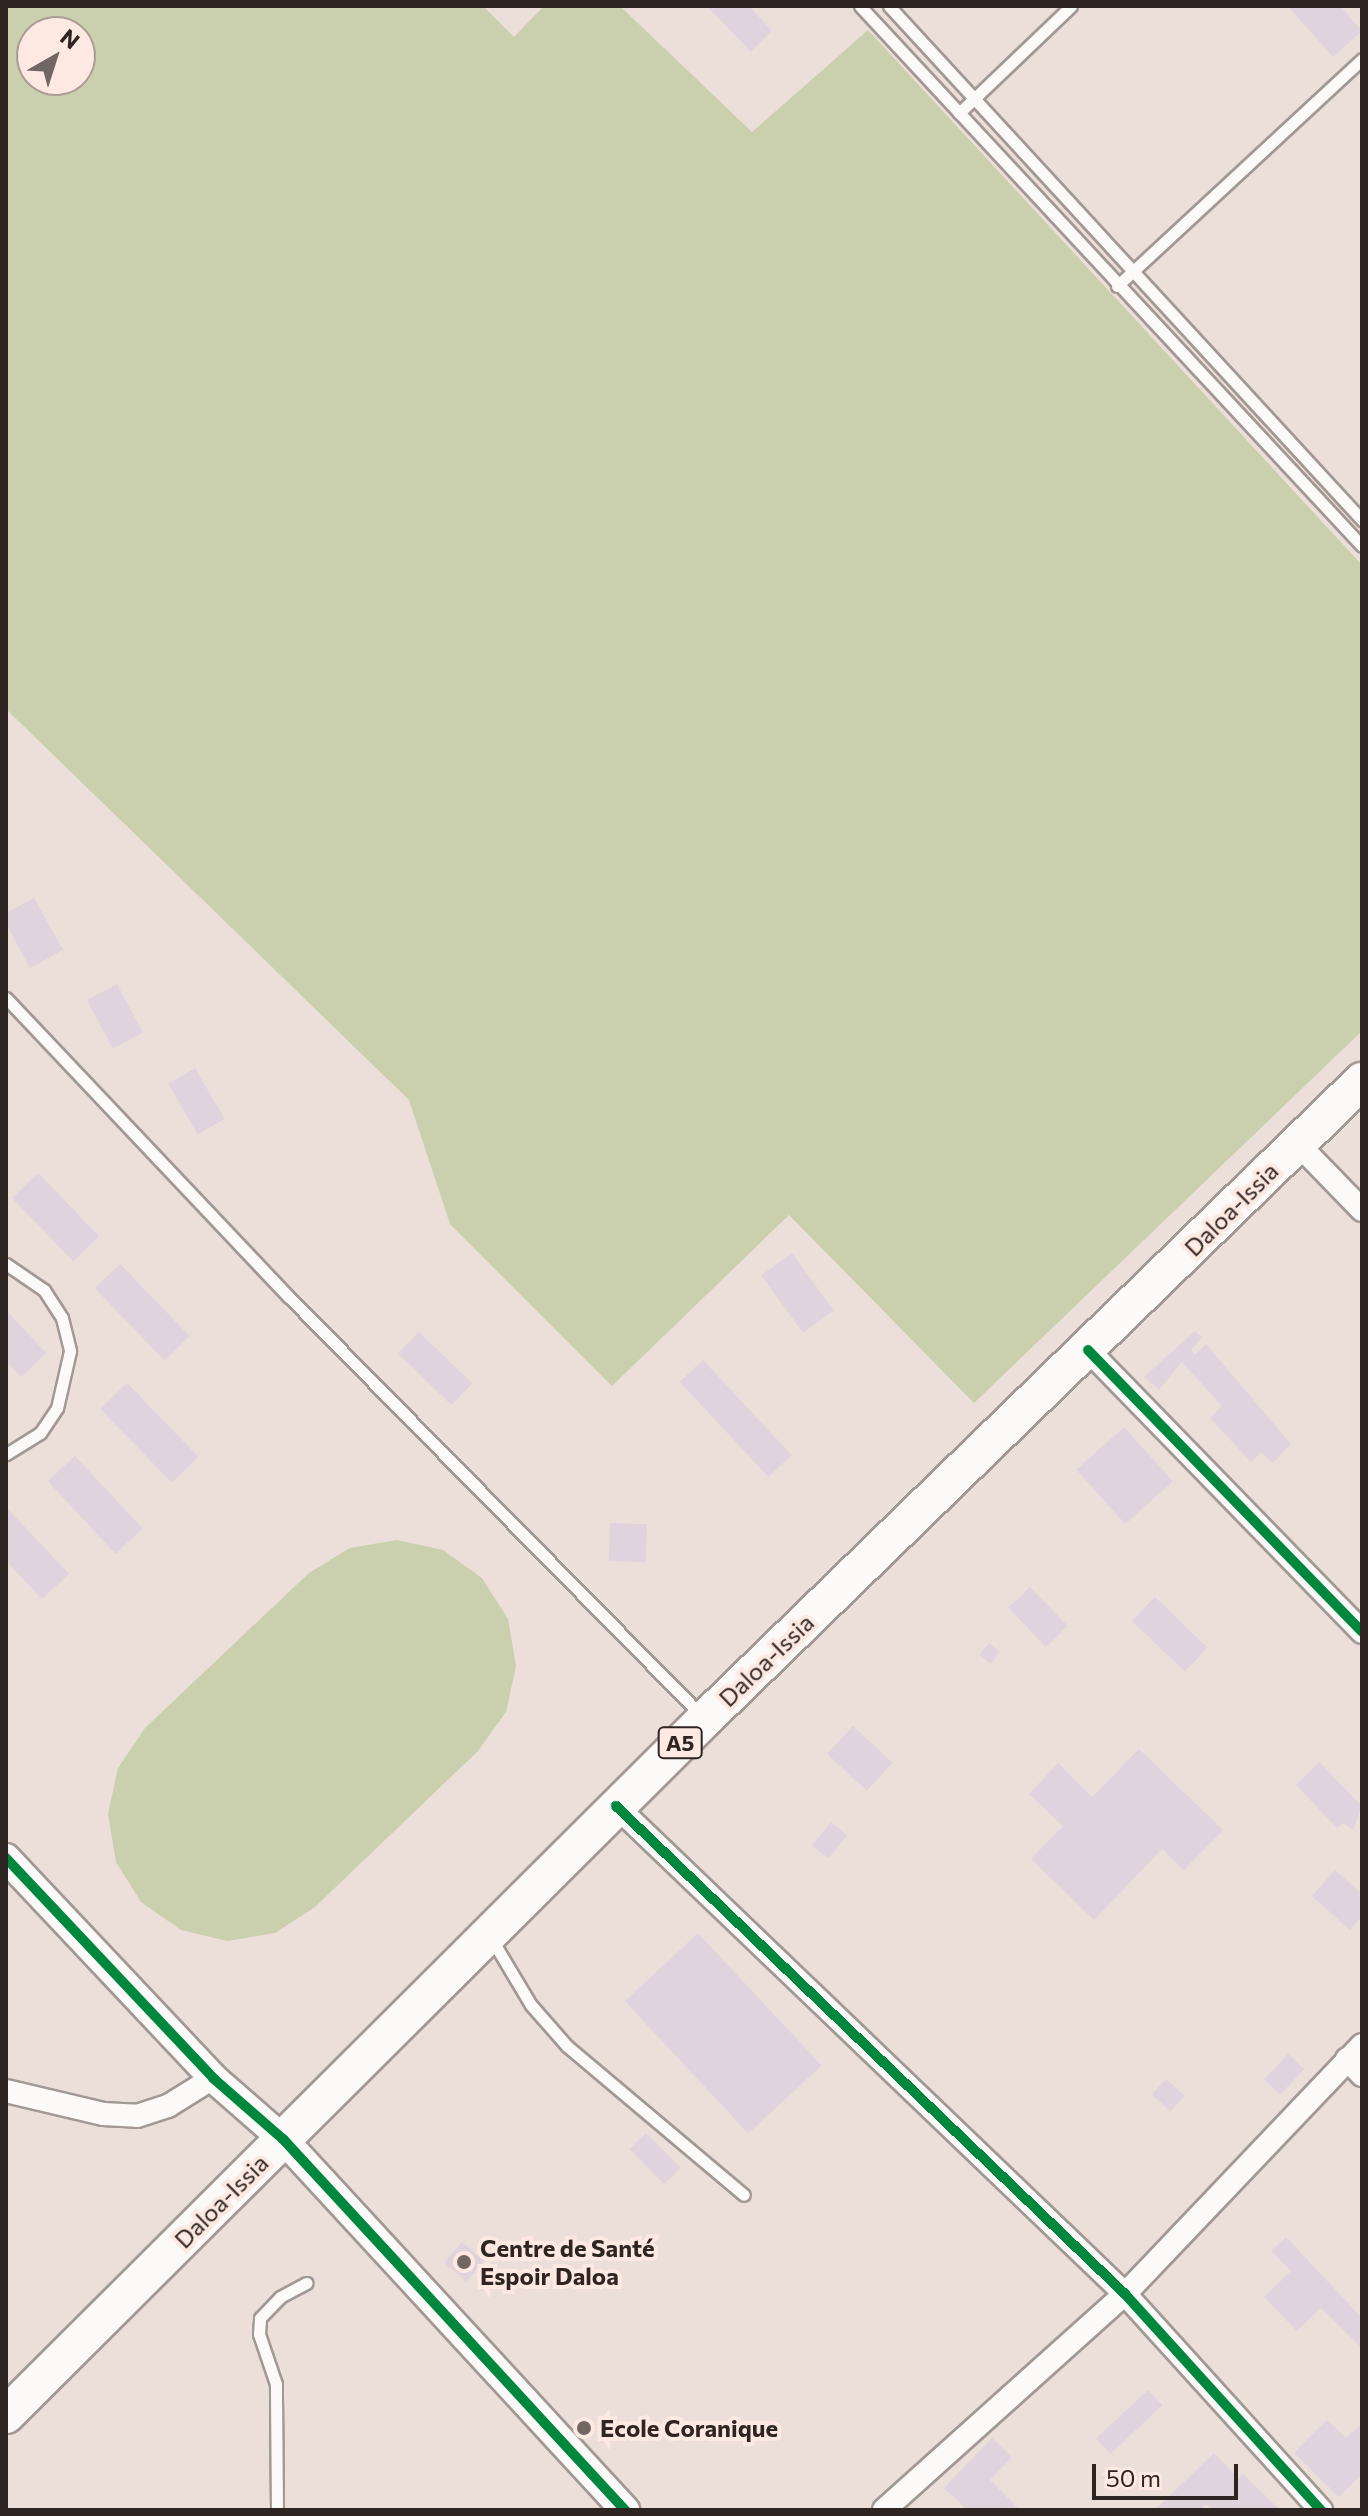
<!DOCTYPE html>
<html>
<head>
<meta charset="utf-8">
<style>
	body { margin:0 }
	#map { position:relative; width:1368px; height:2516px; overflow:hidden; background:#ecded9; font-family:Commissioner,sans-serif }
	div>[style] { position:absolute }
	[style*='--x'] { left:calc(var(--x)*1px); top:calc(var(--y)*1px); width:calc(var(--w)*1px); rotate:calc(var(--a)*1deg) }
	.green>* { inset:0; background:#cad0ad }
	.building>* { inset:0; background:#e1d3de; transform-origin:0 0 }
	.roads { filter:drop-shadow(2px 0 #a29894) drop-shadow(-2px 0 #a29894) drop-shadow(0 2px #a29894) drop-shadow(0 -2px #a29894) }
	.service>* { height:11px; margin:-5.5px; padding:0 5.5px; transform-origin:5.5px; border-radius:5.5px; background:#fcfaf9 }
	.minor>* { height:22px; margin:-11px; padding:0 11px; transform-origin:11px; border-radius:11px; background:#fcfaf9 }
	.tertiary>* { height:28px; margin:-14px; padding:0 14px; transform-origin:14px; border-radius:14px; background:#fcfaf9 }
	.primary>* { height:36px; margin:-18px; padding:0 18px; transform-origin:18px; border-radius:18px; background:#fcfaf9 }
	.cycleway>* { height:10px; margin:-5px; padding:0 5px; transform-origin:5px; border-radius:5px; background:#00873e }
	.dots>* { width:22px; height:22px; translate:-50% -50%; box-sizing:border-box; border:4px solid #fde9e1; border-radius:50% }
	span { translate:-50% -50%; white-space:nowrap; text-align:center; line-height:1.15; -webkit-text-stroke:8px #fde9e1; paint-order:stroke }
	.shield-label span { padding:2px 6px; background:#fde9e1; border:2px solid; border-radius:6px; -webkit-text-stroke-width:0 }
	.shield-label { font-size:22px; color:#2e2522; font-weight:700 }
	.street-label { font-size:24px; color:#2e2522 }
	.poi-label { font-size:24px; color:#2e2522; font-weight:700 }
	.left { translate:0 -50%; text-align:left }
	.frame { position:absolute; inset:0; border:8px solid #2e2522; pointer-events:none }
	.north { position:absolute; left:16px; top:16px; width:80px; height:80px; box-sizing:border-box; background:#fde9e1; border:2px solid #aa9b95; border-radius:50%; rotate:39deg; font-size:22px; font-weight:700; line-height:32px; text-align:center; color:#2e2522 }
	.north::after { content:''; display:block; margin:auto; width:28px; height:36px; background:#706662; clip-path:polygon(50% 0,100% 100%,50% 72%,0 100%) }
	.scale { position:absolute; left:1092px; top:2464px; width:146px; height:36px; box-sizing:border-box; border:4px solid #2e2522; border-top:0; padding-left:10px; font-size:24px; line-height:28px; white-space:nowrap; color:#2e2522; -webkit-text-stroke:6px #fde9e1; paint-order:stroke }
</style>
</head>
<body>
<div id="map">
	<div class="green">
		<i style="clip-path:polygon(evenodd,6px 6px,483px 6px,514px 37px,544px 6px,620px 6px,752px 132px,868px 30px,1362px 565px,1362px 1031px,974px 1403px,789px 1215px,612px 1386px,450px 1224px,409px 1100px,6px 709px,6px 6px,32px 32px,80px 32px,80px 80px,32px 80px,32px 32px)"></i>
		<i style="clip-path:polygon(397px 1540px,443px 1550px,482px 1578px,508px 1619px,516px 1666px,506px 1712px,478px 1751px,315px 1907px,275px 1933px,227px 1941px,181px 1930px,141px 1902px,116px 1862px,108px 1814px,118px 1768px,145px 1728px,309px 1573px,350px 1548px)"></i>
	</div>
	<div class="building">
		<i style="clip-path:polygon(707px 6px,749px 6px,772px 31px,751px 52px)"></i>
		<i style="clip-path:polygon(1288px 6px,1340px 6px,1362px 31px,1333px 57px)"></i>
		<i style="clip-path:polygon(34px 898px,63px 950px,30px 968px,6px 924px,6px 913px)"></i>
		<i style="left:117px;top:984px;width:55px;height:34px;rotate:62deg"></i>
		<i style="left:195px;top:1068px;width:59px;height:31px;rotate:60deg"></i>
		<i style="left:38px;top:1173px;width:88px;height:36px;rotate:46deg"></i>
		<i style="left:792px;top:1253px;width:71px;height:38px;rotate:54deg"></i>
		<i style="left:120px;top:1264px;width:100px;height:35px;rotate:46deg"></i>
		<i style="clip-path:polygon(6px 1310px,46px 1353px,21px 1377px,6px 1361px)"></i>
		<i style="clip-path:polygon(1195px 1331px,1202px 1337px,1191px 1350px,1195px 1354px,1206px 1344px,1291px 1444px,1273px 1463px,1261px 1452px,1251px 1462px,1210px 1418px,1222px 1406px,1182px 1362px,1159px 1390px,1144px 1377px)"></i>
		<i style="left:419px;top:1332px;width:74px;height:30px;rotate:44deg"></i>
		<i style="left:703px;top:1360px;width:130px;height:32px;rotate:47deg"></i>
		<i style="left:127px;top:1383px;width:103px;height:37px;rotate:46deg"></i>
		<i style="left:1124px;top:1427px;width:73px;height:64px;rotate:48deg"></i>
		<i style="left:75px;top:1456px;width:99px;height:37px;rotate:47deg"></i>
		<i style="clip-path:polygon(6px 1507px,69px 1574px,42px 1599px,6px 1561px)"></i>
		<i style="left:610px;top:1523px;width:37px;height:38px;rotate:2deg"></i>
		<i style="left:1030px;top:1587px;width:54px;height:30px;rotate:46deg"></i>
		<i style="left:1155px;top:1597px;width:73px;height:33px;rotate:44deg"></i>
		<i style="left:989px;top:1643px;width:14px;height:15px;rotate:39deg"></i>
		<i style="left:853px;top:1726px;width:54px;height:38px;rotate:43deg"></i>
		<i style="clip-path:polygon(1139px 1749px,1223px 1830px,1184px 1870px,1162px 1849px,1094px 1920px,1031px 1859px,1063px 1826px,1029px 1794px,1058px 1763px,1092px 1797px)"></i>
		<i style="clip-path:polygon(1319px 1762px,1362px 1806px,1353px 1830px,1343px 1823px,1337px 1828px,1296px 1785px)"></i>
		<i style="left:831px;top:1822px;width:21px;height:30px;rotate:39deg"></i>
		<i style="clip-path:polygon(1335px 1870px,1362px 1894px,1362px 1916px,1350px 1930px,1312px 1896px)"></i>
		<i style="left:698px;top:1933px;width:181px;height:100px;rotate:47deg"></i>
		<i style="left:1288px;top:2054px;width:22px;height:35px;rotate:43deg"></i>
		<i style="left:1166px;top:2079px;width:25px;height:21px;rotate:42deg"></i>
		<i style="left:646px;top:2133px;width:49px;height:23px;rotate:45deg"></i>
		<i style="clip-path:polygon(1286px 2237px,1362px 2318px,1362px 2348px,1321px 2308px,1297px 2331px,1264px 2297px,1291px 2271px,1271px 2251px)"></i>
		<i style="left:462px;top:2242px;width:29px;height:27px;rotate:41deg"></i>
		<i style="left:1148px;top:2390px;width:21px;height:71px;rotate:47deg"></i>
		<i style="clip-path:polygon(1327px 2420px,1346px 2438px,1362px 2423px,1362px 2474px,1339px 2497px,1294px 2453px)"></i>
		<i style="clip-path:polygon(992px 2438px,1012px 2457px,990px 2480px,1020px 2510px,967px 2510px,944px 2488px)"></i>
		<i style="clip-path:polygon(1214px 2453px,1239px 2479px,1243px 2474px,1280px 2510px,1212px 2510px,1206px 2504px,1200px 2510px,1155px 2510px)"></i>
	</div>
	<div class="roads">
		<div class="service">
			<i style="--x:860;--y:6;--w:737;--a:47.09"></i>
			<i style="--x:889;--y:6;--w:699;--a:47.38"></i>
			<i style="--x:959;--y:113;--w:155;--a:-43.7"></i>
			<i style="--x:1117;--y:286;--w:334;--a:-42.8"></i>
			<i style="--x:6;--y:998;--w:412;--a:46.6"></i>
			<i style="--x:289;--y:1297;--w:588;--a:45.41"></i>
			<i style="--x:6;--y:1264;--w:46;--a:34.4"></i>
			<i style="--x:44;--y:1290;--w:33;--a:57"></i>
			<i style="--x:62;--y:1318;--w:34;--a:76"></i>
			<i style="--x:70;--y:1351;--w:58;--a:102.8"></i>
			<i style="--x:57;--y:1408;--w:30;--a:124"></i>
			<i style="--x:40;--y:1433;--w:40;--a:148"></i>
			<i style="--x:491;--y:1938;--w:78;--a:59.2"></i>
			<i style="--x:531;--y:2005;--w:55;--a:48.7"></i>
			<i style="--x:567;--y:2046;--w:231;--a:40.1"></i>
			<i style="--x:277;--y:2510;--w:126;--a:-90.5"></i>
			<i style="--x:276;--y:2384;--w:53;--a:-108.8"></i>
			<i style="--x:259;--y:2334;--w:16;--a:-86"></i>
			<i style="--x:260;--y:2318;--w:29;--a:-46"></i>
			<i style="--x:280;--y:2297;--w:30;--a:-28"></i>
		</div>
		<div class="minor">
			<i style="--x:1297;--y:1143;--w:93;--a:45.9"></i>
			<i style="--x:1088;--y:1350;--w:393;--a:45.8"></i>
			<i style="--x:616;--y:1806;--w:705;--a:43.79"></i>
			<i style="--x:1125;--y:2294;--w:292;--a:47.8"></i>
			<i style="--x:1347;--y:2059;--w:22;--a:47"></i>
			<i style="--x:6;--y:2091;--w:100;--a:13.3"></i>
			<i style="--x:103;--y:2114;--w:34;--a:3"></i>
			<i style="--x:137;--y:2116;--w:33;--a:-18"></i>
			<i style="--x:168;--y:2106;--w:53;--a:-31.9"></i>
			<i style="--x:884;--y:2510;--w:324;--a:-41.9"></i>
			<i style="--x:1125;--y:2294;--w:344;--a:-46.4"></i>
		</div>
		<div class="tertiary">
			<i style="--x:6;--y:1858;--w:302;--a:46.7"></i>
			<i style="--x:213;--y:2078;--w:93;--a:41.1"></i>
			<i style="--x:283;--y:2139;--w:505;--a:47.33"></i>
		</div>
		<div class="primary">
			<i style="--x:6;--y:2415;--w:986;--a:-44.88"></i>
			<i style="--x:705;--y:1719;--w:916;--a:-44.16"></i>
		</div>
	</div>
	<div class="cycleway">
		<i style="--x:1088;--y:1350;--w:393;--a:45.8"></i>
		<i style="--x:616;--y:1806;--w:705;--a:43.79"></i>
		<i style="--x:1125;--y:2294;--w:292;--a:47.8"></i>
		<i style="--x:6;--y:1858;--w:302;--a:46.7"></i>
		<i style="--x:213;--y:2078;--w:93;--a:41.1"></i>
		<i style="--x:283;--y:2139;--w:505;--a:47.33"></i>
	</div>
	<div class="dots">
		<i style="left:464px;top:2262px;background:#706662"></i>
		<i style="left:584px;top:2428px;background:#706662"></i>
	</div>
	<div class="shield-label">
		<span style="left:680px;top:1743px">A5</span>
	</div>
	<div class="street-label">
		<span style="left:1231px;top:1209px;rotate:-45deg">Daloa-Issia</span>
		<span style="left:766px;top:1660px;rotate:-44deg">Daloa-Issia</span>
		<span style="left:221px;top:2201px;rotate:-45deg">Daloa-Issia</span>
	</div>
	<div class="poi-label">
		<span class="left" style="left:480px;top:2262px">Centre de Santé<br>Espoir Daloa</span>
		<span class="left" style="left:600px;top:2428px">Ecole Coranique</span>
	</div>
	<div class="frame"></div>
	<div class="north">N</div>
	<div class="scale">50 m</div>
</div>
</body>
</html>
